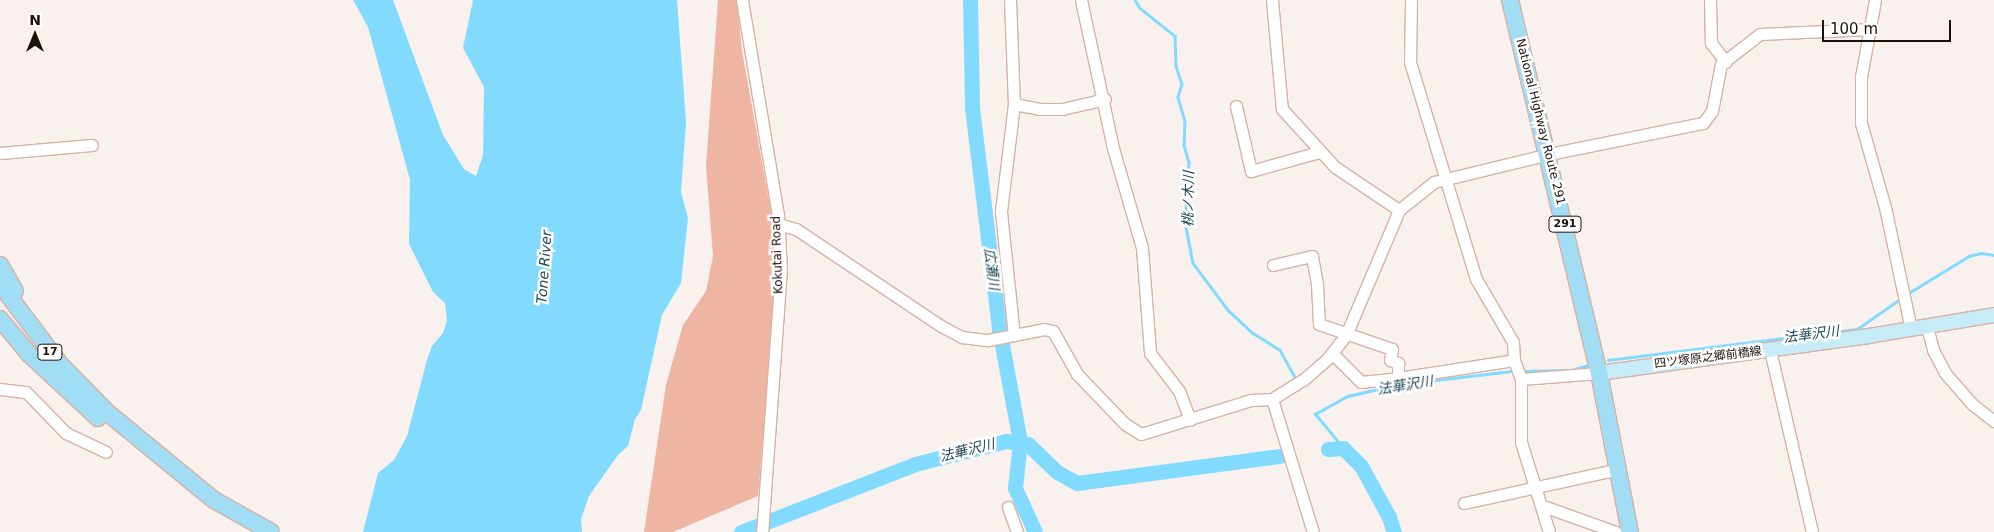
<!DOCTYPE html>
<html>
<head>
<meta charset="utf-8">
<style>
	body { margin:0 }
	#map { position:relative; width:1994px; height:532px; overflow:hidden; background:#f9f1ee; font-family:"DejaVu Sans","Noto Sans JP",sans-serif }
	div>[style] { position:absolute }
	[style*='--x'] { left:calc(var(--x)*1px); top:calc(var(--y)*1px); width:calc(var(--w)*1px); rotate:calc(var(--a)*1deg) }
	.green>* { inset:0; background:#edb5a2 }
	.water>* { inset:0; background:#82dbff }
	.stream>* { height:2.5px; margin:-1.25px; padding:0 1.25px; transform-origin:1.25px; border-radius:1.25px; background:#82dbff }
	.river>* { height:15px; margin:-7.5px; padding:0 7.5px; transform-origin:7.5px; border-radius:7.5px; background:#82dbff }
	.roads { filter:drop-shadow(1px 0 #d8b1a3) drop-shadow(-1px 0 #d8b1a3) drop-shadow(0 1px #d8b1a3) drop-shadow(0 -1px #d8b1a3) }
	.minor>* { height:11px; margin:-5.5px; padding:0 5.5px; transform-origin:5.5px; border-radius:5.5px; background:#fff }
	.major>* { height:14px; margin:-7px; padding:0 7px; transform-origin:7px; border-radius:7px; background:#c7ebf9 }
	.highway>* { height:16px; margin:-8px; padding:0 8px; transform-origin:8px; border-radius:8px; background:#a1ddf5 }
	span { translate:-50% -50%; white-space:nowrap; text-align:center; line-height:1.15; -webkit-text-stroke:5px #fff; paint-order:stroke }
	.shield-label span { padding:1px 4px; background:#fff; border:1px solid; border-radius:4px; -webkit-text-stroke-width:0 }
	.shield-label { font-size:11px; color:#1e110c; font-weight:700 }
	.street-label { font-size:12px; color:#1e110c }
	.water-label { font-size:14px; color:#214858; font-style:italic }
	.north { position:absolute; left:10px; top:10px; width:50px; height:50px; -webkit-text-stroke:4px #fff; paint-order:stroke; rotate:0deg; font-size:14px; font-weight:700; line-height:20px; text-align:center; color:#1e110c }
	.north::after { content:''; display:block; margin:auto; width:18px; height:22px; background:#1e110c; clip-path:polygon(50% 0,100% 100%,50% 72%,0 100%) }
	.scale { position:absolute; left:1822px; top:20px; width:129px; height:22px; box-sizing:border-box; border:2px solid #1e110c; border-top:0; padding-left:6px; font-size:15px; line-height:18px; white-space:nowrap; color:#1e110c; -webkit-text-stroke:4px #fff; paint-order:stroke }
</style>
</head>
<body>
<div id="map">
	<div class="green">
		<i style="clip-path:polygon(718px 0,737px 0,742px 51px,773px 223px,773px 318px,758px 496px,673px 532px,644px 532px,666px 385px,683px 325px,706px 291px,713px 256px,706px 166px)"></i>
	</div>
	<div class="water">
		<i style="clip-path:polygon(353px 0,393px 0,443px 135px,464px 169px,476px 176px,483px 155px,484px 87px,463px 48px,473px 0,677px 0,686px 122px,681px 192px,688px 218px,681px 283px,662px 315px,641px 410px,635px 419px,628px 446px,618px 455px,589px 496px,581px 519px,582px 532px,363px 532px,378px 473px,394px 460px,407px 436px,427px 360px,432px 346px,443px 333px,447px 320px,445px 303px,433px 292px,409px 244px,410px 180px,368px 27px)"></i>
	</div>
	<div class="stream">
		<i style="--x:1135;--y:0;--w:9;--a:58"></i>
		<i style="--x:1140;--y:8;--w:45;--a:38.7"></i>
		<i style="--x:1175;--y:36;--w:30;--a:88"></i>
		<i style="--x:1176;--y:66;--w:19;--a:72"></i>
		<i style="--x:1182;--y:84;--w:14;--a:107"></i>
		<i style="--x:1178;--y:97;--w:25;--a:74"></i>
		<i style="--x:1185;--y:121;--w:24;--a:92"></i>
		<i style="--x:1184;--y:145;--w:18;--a:74"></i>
		<i style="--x:1189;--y:162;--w:60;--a:93.8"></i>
		<i style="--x:1185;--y:222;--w:42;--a:79"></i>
		<i style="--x:1193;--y:263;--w:59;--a:53.3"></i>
		<i style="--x:1228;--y:310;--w:34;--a:43"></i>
		<i style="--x:1253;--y:333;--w:32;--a:32"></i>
		<i style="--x:1280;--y:350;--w:31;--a:61"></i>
		<i style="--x:1907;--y:294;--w:73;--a:-31.5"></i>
		<i style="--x:1969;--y:256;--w:12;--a:-14"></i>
		<i style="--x:1981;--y:253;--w:13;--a:9"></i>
		<i style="--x:1608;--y:360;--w:251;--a:-7.1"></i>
		<i style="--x:1857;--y:329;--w:52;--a:-34.9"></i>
		<i style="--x:1571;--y:370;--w:19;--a:-16"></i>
		<i style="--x:1521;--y:371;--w:45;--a:-1.3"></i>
		<i style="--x:1343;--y:448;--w:44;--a:-129.5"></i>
		<i style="--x:1315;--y:414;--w:38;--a:-29"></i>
		<i style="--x:1348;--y:396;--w:48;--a:-13.2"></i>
		<i style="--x:1395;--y:385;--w:119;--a:-6.8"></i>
	</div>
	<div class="river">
		<i style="--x:970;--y:0;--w:108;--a:88.9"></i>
		<i style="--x:972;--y:108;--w:223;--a:83"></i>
		<i style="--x:999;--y:329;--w:114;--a:79.4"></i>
		<i style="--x:1020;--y:441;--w:47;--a:96.1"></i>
		<i style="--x:1015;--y:488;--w:48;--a:65.6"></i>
		<i style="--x:1328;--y:449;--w:15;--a:-4"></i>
		<i style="--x:1343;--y:448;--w:25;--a:45"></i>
		<i style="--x:1361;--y:466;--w:58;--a:61.2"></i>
		<i style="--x:1389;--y:517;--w:16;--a:72"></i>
		<i style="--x:741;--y:532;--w:187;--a:-21.3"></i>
		<i style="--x:915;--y:464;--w:94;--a:-14.2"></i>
		<i style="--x:1006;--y:441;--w:22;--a:8"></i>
		<i style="--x:1028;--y:444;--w:40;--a:44"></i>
		<i style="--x:1057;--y:472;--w:23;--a:29"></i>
		<i style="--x:1077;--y:483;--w:205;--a:-7.6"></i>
	</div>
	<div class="roads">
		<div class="minor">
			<i style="--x:742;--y:0;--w:217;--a:80.5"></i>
			<i style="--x:778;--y:214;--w:55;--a:86.9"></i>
			<i style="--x:781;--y:269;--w:264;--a:94.1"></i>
			<i style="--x:1010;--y:0;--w:104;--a:87.8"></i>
			<i style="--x:1014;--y:104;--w:109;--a:96.9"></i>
			<i style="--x:1001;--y:212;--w:124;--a:84"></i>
			<i style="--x:1081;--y:0;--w:151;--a:77.8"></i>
			<i style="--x:1113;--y:148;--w:104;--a:73.8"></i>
			<i style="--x:1142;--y:248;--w:105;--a:85.6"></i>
			<i style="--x:1150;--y:353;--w:48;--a:52.7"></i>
			<i style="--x:1179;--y:391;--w:31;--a:69"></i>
			<i style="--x:1272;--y:0;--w:109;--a:84.8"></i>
			<i style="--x:1282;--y:109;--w:79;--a:47.6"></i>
			<i style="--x:1335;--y:167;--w:77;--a:33.9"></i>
			<i style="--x:1411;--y:0;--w:62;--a:90.9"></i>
			<i style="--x:1410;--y:62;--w:227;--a:73.1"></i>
			<i style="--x:1476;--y:279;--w:73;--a:59.6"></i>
			<i style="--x:1513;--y:342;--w:18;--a:87"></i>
			<i style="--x:1514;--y:360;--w:20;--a:70"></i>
			<i style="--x:1521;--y:379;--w:63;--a:90"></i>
			<i style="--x:1521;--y:442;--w:94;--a:72.7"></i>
			<i style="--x:1710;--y:0;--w:43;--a:88.7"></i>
			<i style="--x:1711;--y:43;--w:24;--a:52"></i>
			<i style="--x:1875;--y:0;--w:78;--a:100.3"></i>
			<i style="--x:1861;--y:77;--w:46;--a:90"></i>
			<i style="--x:1861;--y:123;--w:87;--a:74.1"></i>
			<i style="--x:1885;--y:207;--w:125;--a:78"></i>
			<i style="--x:1014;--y:104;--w:26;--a:11"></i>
			<i style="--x:1040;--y:109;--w:22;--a:0"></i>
			<i style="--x:1062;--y:109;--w:44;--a:-13.1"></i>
			<i style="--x:1236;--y:106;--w:67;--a:77"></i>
			<i style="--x:1251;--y:171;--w:71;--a:-15.6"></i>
			<i style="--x:0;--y:153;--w:92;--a:-5"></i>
			<i style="--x:778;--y:224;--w:19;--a:16"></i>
			<i style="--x:796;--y:229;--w:174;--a:33.8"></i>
			<i style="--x:941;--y:326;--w:24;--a:28"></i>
			<i style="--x:962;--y:337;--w:26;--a:7"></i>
			<i style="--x:988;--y:340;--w:57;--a:-11.1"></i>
			<i style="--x:1044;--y:329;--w:9;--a:13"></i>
			<i style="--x:1053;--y:331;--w:49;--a:60.8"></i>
			<i style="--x:1077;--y:374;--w:69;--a:46.2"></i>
			<i style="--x:1125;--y:424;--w:19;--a:32"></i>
			<i style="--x:1141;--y:434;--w:115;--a:-17.2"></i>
			<i style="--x:1251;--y:400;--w:21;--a:-3"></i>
			<i style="--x:1272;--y:399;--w:36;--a:-32"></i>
			<i style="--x:1303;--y:380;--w:33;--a:-41"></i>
			<i style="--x:1328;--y:358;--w:29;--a:-52"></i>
			<i style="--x:1346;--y:335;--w:136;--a:-67"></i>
			<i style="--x:1399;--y:210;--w:45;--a:-38.7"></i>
			<i style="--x:1434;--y:182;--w:118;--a:-13.7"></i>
			<i style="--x:1549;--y:154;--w:157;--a:-11.4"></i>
			<i style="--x:1703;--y:123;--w:15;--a:-53"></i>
			<i style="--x:1712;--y:111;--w:48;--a:-79.2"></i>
			<i style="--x:1721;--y:64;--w:49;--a:-37.6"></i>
			<i style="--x:1760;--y:34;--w:111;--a:-2.6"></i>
			<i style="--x:1273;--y:265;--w:40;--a:-13"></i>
			<i style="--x:1312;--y:256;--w:28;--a:80"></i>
			<i style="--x:1317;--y:284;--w:40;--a:87.1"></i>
			<i style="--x:1319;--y:324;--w:77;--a:18.9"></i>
			<i style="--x:1392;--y:349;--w:11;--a:100"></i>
			<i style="--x:1390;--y:360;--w:9;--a:21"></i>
			<i style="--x:1398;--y:363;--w:15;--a:90"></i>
			<i style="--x:1398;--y:378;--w:117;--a:-8.8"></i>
			<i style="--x:1927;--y:327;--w:24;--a:75"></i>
			<i style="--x:1933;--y:350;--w:26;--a:62"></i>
			<i style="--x:1945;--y:373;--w:41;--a:48.9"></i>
			<i style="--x:1972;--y:404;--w:28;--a:38"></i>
			<i style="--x:1770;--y:350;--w:187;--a:77"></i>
			<i style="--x:1332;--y:353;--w:41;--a:45"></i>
			<i style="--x:1361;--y:382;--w:37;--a:-6"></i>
			<i style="--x:1521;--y:379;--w:78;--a:-4.4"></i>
			<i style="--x:0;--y:389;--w:26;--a:7"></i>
			<i style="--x:26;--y:392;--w:57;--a:45.7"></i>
			<i style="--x:66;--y:433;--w:44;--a:25.4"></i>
			<i style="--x:1272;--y:399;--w:139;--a:72.9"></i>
			<i style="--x:1464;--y:503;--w:159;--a:-12.4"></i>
			<i style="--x:1543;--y:506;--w:77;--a:19.6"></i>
			<i style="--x:1008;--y:507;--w:27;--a:70"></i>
		</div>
		<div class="major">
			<i style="--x:1599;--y:373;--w:273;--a:-7.8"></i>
			<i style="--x:1869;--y:336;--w:127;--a:-9.5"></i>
		</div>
		<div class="highway">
			<i style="--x:1510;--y:0;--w:383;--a:76.6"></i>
			<i style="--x:1599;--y:373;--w:162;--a:79"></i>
			<i style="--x:0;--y:265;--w:30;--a:60"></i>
			<i style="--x:0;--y:284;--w:100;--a:53.1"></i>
			<i style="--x:60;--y:364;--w:69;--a:45.6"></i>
			<i style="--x:108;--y:413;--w:137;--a:39.4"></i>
			<i style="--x:214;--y:500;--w:65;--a:29.3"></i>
			<i style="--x:0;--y:319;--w:45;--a:50.4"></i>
			<i style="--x:29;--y:354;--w:94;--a:42.8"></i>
		</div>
	</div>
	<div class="shield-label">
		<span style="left:1565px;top:224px">291</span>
		<span style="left:50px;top:352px">17</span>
	</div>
	<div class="street-label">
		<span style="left:1540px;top:122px;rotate:76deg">National Highway Route 291</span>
		<span style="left:778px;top:255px;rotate:-92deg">Kokutai Road</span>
		<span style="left:1708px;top:358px;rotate:-7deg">四ツ塚原之郷前橋線</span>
	</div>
	<div class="water-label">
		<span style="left:1188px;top:199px;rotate:-89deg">桃ノ木川</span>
		<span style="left:544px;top:267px;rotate:-86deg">Tone River</span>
		<span style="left:992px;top:269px;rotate:83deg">広瀬川</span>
		<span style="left:1811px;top:334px;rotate:-7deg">法華沢川</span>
		<span style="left:1405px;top:385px;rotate:-9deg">法華沢川</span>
		<span style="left:967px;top:450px;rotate:-14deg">法華沢川</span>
	</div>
	<div class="north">N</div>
	<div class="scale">100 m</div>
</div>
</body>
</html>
